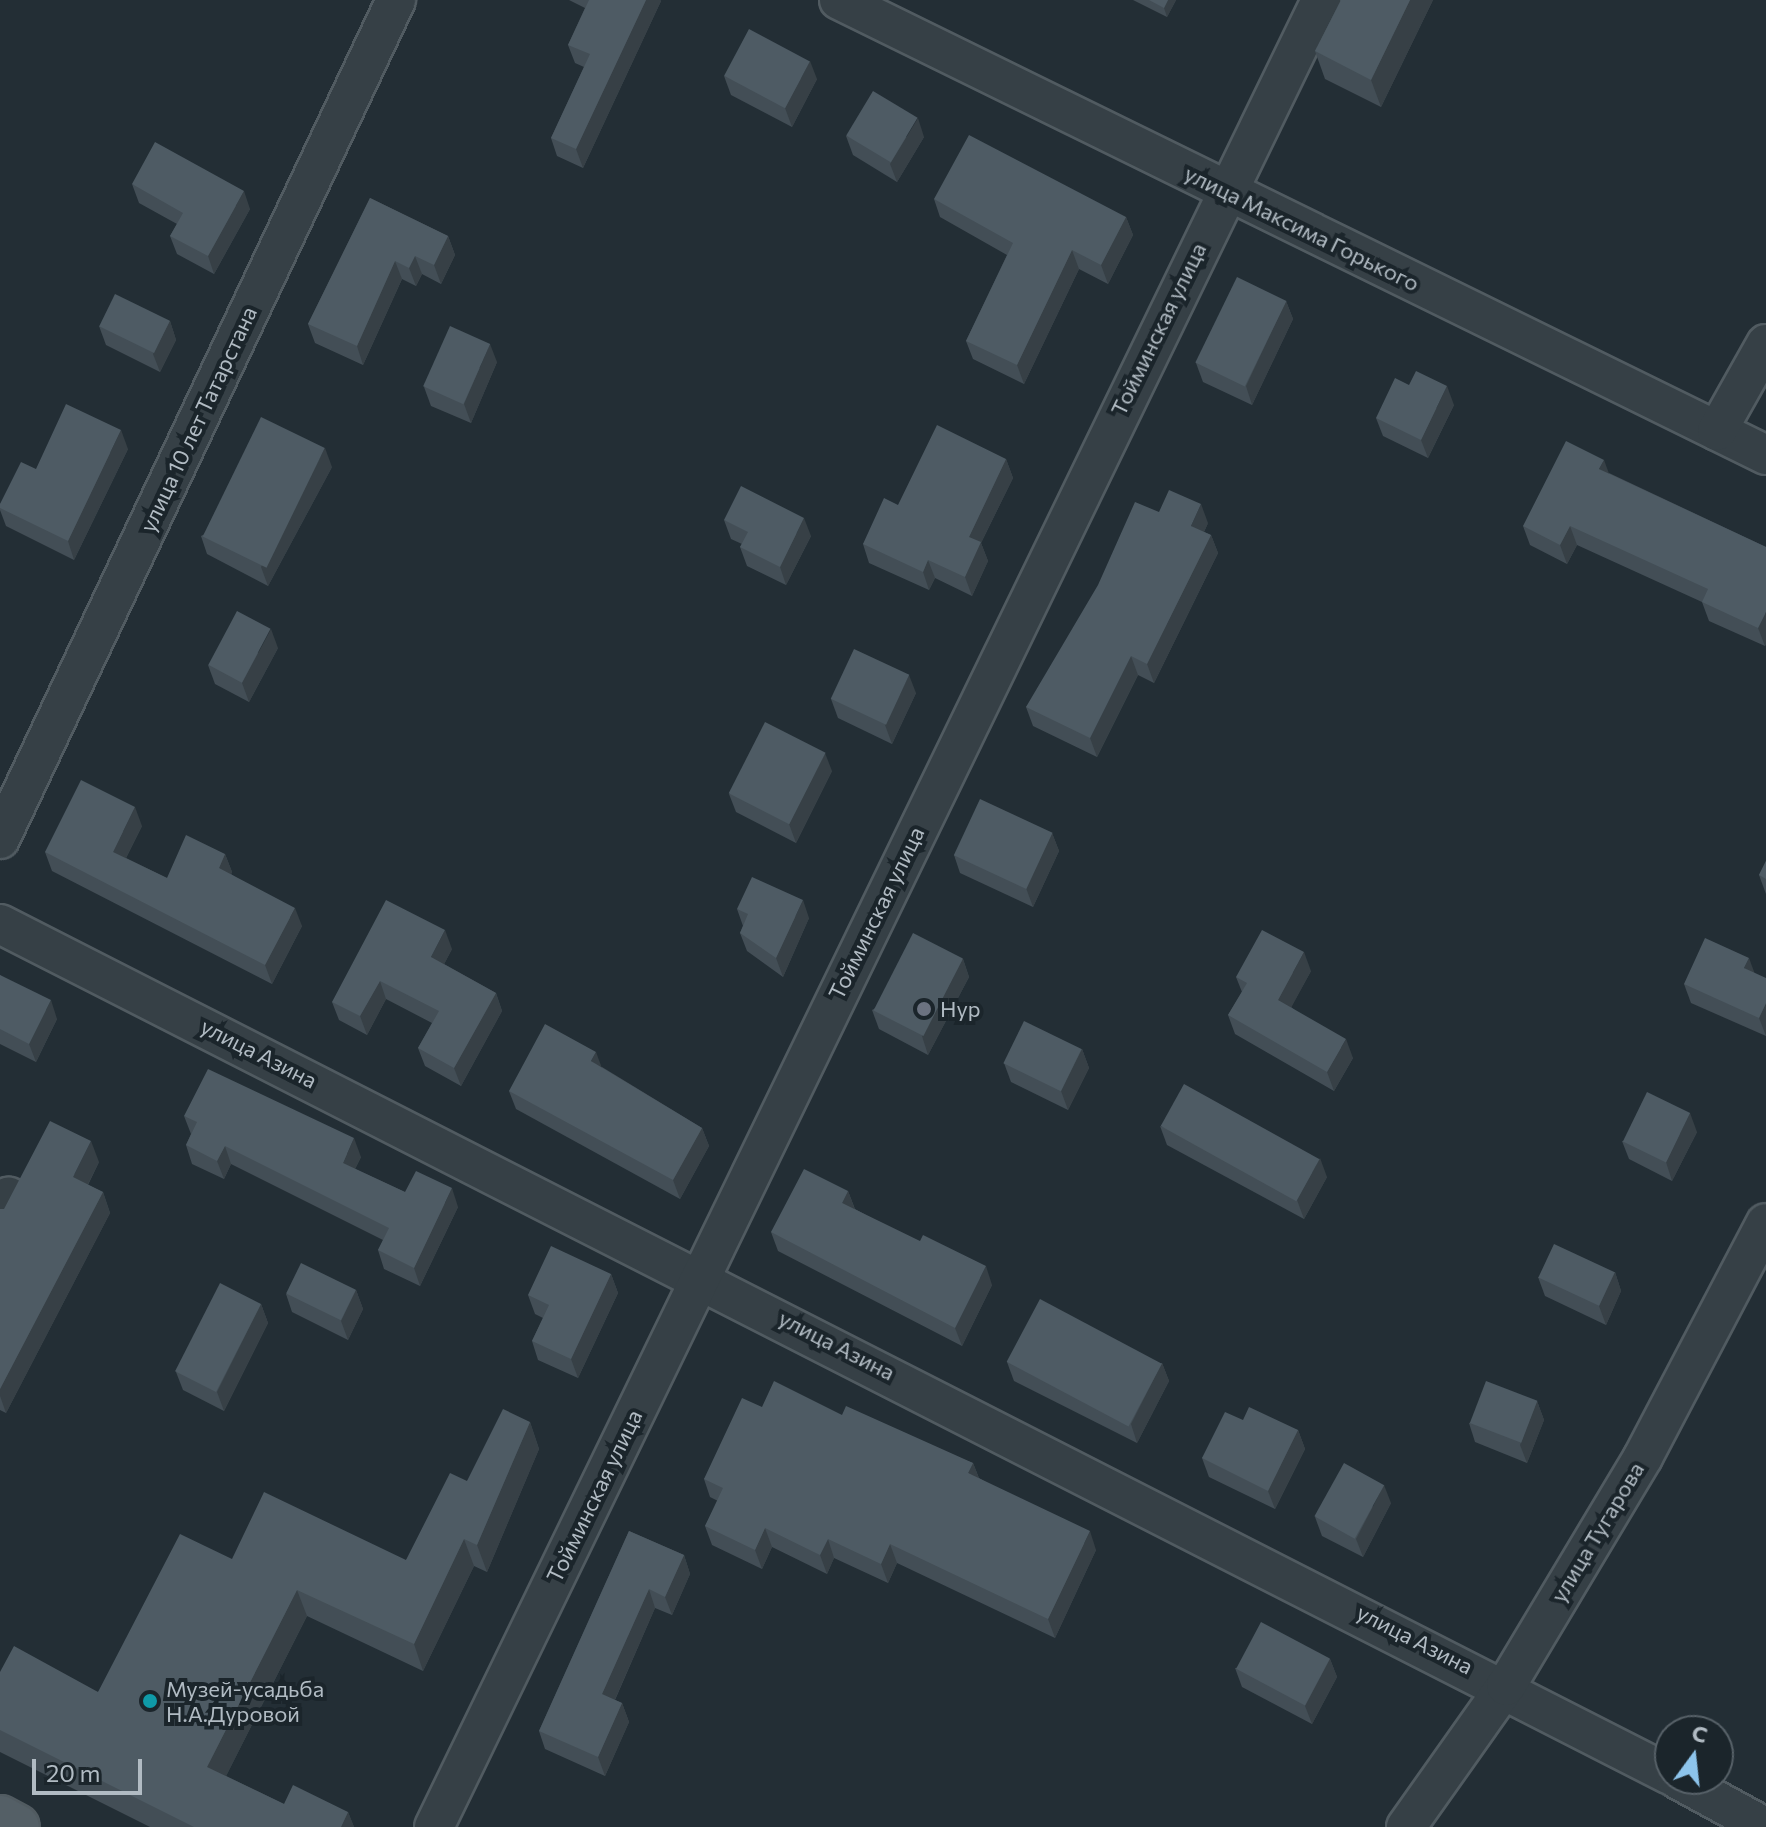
<!DOCTYPE html>
<html>
<head>
<meta charset="utf-8">
<style>
	body { margin:0 }
	#map { position:relative; width:1766px; height:1827px; overflow:hidden; background:#232e35; font-family:Commissioner,sans-serif }
	div>[style] { position:absolute }
	[style*='--x'] { left:calc(var(--x)*1px); top:calc(var(--y)*1px); width:calc(var(--w)*1px); rotate:calc(var(--a)*1deg) }
	.roads { filter:drop-shadow(2px 0 #515b61) drop-shadow(-2px 0 #515b61) drop-shadow(0 2px #515b61) drop-shadow(0 -2px #515b61) }
	.minor>* { height:38px; margin:-19px; padding:0 19px; transform-origin:19px; border-radius:19px; background:#364046 }
	.major>* { height:44px; margin:-22px; padding:0 22px; transform-origin:22px; border-radius:22px; background:#545f66 }
	.wall>* { inset:0; background:#434e56 }
	.shaded-wall>* { inset:0; background:#374046 }
	.building>* { inset:0; background:#4e5b64; transform-origin:0 0 }
	.dots>* { width:22px; height:22px; translate:-50% -50%; box-sizing:border-box; border:4px solid #1b252b; border-radius:50% }
	span { translate:-50% -50%; white-space:nowrap; text-align:center; line-height:1.15; -webkit-text-stroke:8px #1b252b; paint-order:stroke }
	.street-label { font-size:22px; color:#b1bbc3 }
	.poi-label { font-size:22px; color:#b1bbc3 }
	.left { translate:0 -50%; text-align:left }
	.north { position:absolute; left:1654px; top:1715px; width:80px; height:80px; box-sizing:border-box; background:#1b252b; border:2px solid #576168; border-radius:50%; rotate:15deg; font-size:22px; font-weight:700; line-height:32px; text-align:center; color:#b1bbc3 }
	.north::after { content:''; display:block; margin:auto; width:28px; height:36px; background:#8dc4eb; clip-path:polygon(50% 0,100% 100%,50% 72%,0 100%) }
	.scale { position:absolute; left:32px; top:1759px; width:110px; height:36px; box-sizing:border-box; border:4px solid #b1bbc3; border-top:0; padding-left:10px; font-size:24px; line-height:28px; white-space:nowrap; color:#b1bbc3; -webkit-text-stroke:6px #1b252b; paint-order:stroke }
</style>
</head>
<body>
<div id="map">
	<div class="roads">
		<div class="minor">
			<i style="--x:839;--y:0;--w:1033;--a:26.14"></i>
			<i style="--x:1717;--y:431;--w:100;--a:-60.6"></i>
			<i style="--x:0;--y:839;--w:928;--a:-64.73"></i>
			<i style="--x:0;--y:924;--w:1874;--a:27"></i>
			<i style="--x:0;--y:1211;--w:17;--a:-59"></i>
			<i style="--x:1677;--y:1779;--w:100;--a:28.6"></i>
			<i style="--x:434;--y:1827;--w:2031;--a:-64.1"></i>
			<i style="--x:1406;--y:1827;--w:173;--a:-54.7"></i>
			<i style="--x:1506;--y:1686;--w:267;--a:-59.1"></i>
			<i style="--x:1643;--y:1457;--w:264;--a:-62.3"></i>
		</div>
		<div class="major">
			<i style="--x:0;--y:1818;--w:19;--a:28"></i>
		</div>
	</div>
	<div class="wall">
		<i style="clip-path:polygon(569px 0,660px 0,661px 1px,583px 168px,557px 156px,551px 138px,584px 67px,575px 63px,568px 45px,585px 8px)"></i>
		<i style="clip-path:polygon(1133px 0,1176px 0,1167px 17px)"></i>
		<i style="clip-path:polygon(1341px 0,1433px 0,1381px 107px,1325px 79px,1315px 51px)"></i>
		<i style="clip-path:polygon(724px 76px,817px 79px,792px 127px,731px 95px)"></i>
		<i style="clip-path:polygon(846px 136px,924px 137px,897px 182px,853px 155px)"></i>
		<i style="clip-path:polygon(132px 184px,250px 209px,214px 274px,177px 254px,170px 236px,177px 224px,139px 203px)"></i>
		<i style="clip-path:polygon(370px 198px,448px 236px,455px 255px,441px 284px,422px 274px,416px 286px,402px 279px,363px 365px,315px 343px,308px 324px)"></i>
		<i style="clip-path:polygon(934px 199px,1126px 217px,1133px 235px,1108px 284px,1079px 269px,1024px 384px,973px 359px,966px 341px,1007px 255px,940px 217px)"></i>
		<i style="clip-path:polygon(1286px 301px,1293px 319px,1252px 405px,1203px 382px,1196px 363px)"></i>
		<i style="clip-path:polygon(170px 321px,176px 340px,160px 372px,106px 345px,99px 326px)"></i>
		<i style="clip-path:polygon(497px 362px,471px 423px,431px 406px,424px 387px)"></i>
		<i style="clip-path:polygon(1454px 405px,1428px 458px,1383px 436px,1376px 418px)"></i>
		<i style="clip-path:polygon(128px 449px,74px 560px,6px 526px,0 510px,0 504px,36px 469px)"></i>
		<i style="clip-path:polygon(1006px 459px,1013px 478px,981px 543px,988px 561px,972px 596px,935px 578px,929px 590px,869px 563px,863px 544px,898px 505px)"></i>
		<i style="clip-path:polygon(332px 467px,268px 586px,207px 554px,201px 536px)"></i>
		<i style="clip-path:polygon(1609px 473px,1766px 547px,1765px 646px,1709px 621px,1702px 602px,1577px 545px,1567px 564px,1530px 545px,1523px 526px)"></i>
		<i style="clip-path:polygon(724px 520px,811px 536px,786px 585px,747px 566px,740px 547px,742px 544px,731px 539px)"></i>
		<i style="clip-path:polygon(1208px 523px,1204px 532px,1211px 535px,1218px 553px,1154px 683px,1138px 675px,1097px 757px,1033px 726px,1026px 707px)"></i>
		<i style="clip-path:polygon(278px 648px,249px 702px,215px 684px,208px 665px)"></i>
		<i style="clip-path:polygon(916px 693px,892px 744px,838px 718px,831px 699px)"></i>
		<i style="clip-path:polygon(832px 771px,796px 843px,736px 812px,729px 794px)"></i>
		<i style="clip-path:polygon(142px 826px,126px 858px,167px 878px,225px 854px,232px 872px,231px 874px,302px 926px,272px 984px,52px 871px,45px 852px)"></i>
		<i style="clip-path:polygon(1052px 833px,1059px 851px,1033px 907px,960px 873px,954px 855px)"></i>
		<i style="clip-path:polygon(1766px 861px,1766px 894px,1759px 875px)"></i>
		<i style="clip-path:polygon(737px 909px,809px 918px,783px 977px,747px 951px,740px 933px,743px 926px)"></i>
		<i style="clip-path:polygon(452px 949px,444px 964px,496px 993px,502px 1011px,461px 1086px,425px 1066px,418px 1048px,432px 1023px,386px 999px,367px 1035px,339px 1020px,332px 1002px)"></i>
		<i style="clip-path:polygon(963px 959px,969px 977px,928px 1055px,879px 1029px,872px 1010px)"></i>
		<i style="clip-path:polygon(1311px 971px,1291px 1007px,1353px 1058px,1334px 1091px,1235px 1034px,1228px 1015px,1242px 992px,1236px 977px)"></i>
		<i style="clip-path:polygon(0 975px,57px 1019px,36px 1062px,0 1044px)"></i>
		<i style="clip-path:polygon(1766px 978px,1766px 1036px,1691px 1003px,1684px 984px)"></i>
		<i style="clip-path:polygon(1082px 1049px,1089px 1068px,1068px 1110px,1011px 1082px,1004px 1063px)"></i>
		<i style="clip-path:polygon(602px 1067px,702px 1128px,709px 1146px,680px 1199px,516px 1109px,509px 1091px)"></i>
		<i style="clip-path:polygon(184px 1116px,361px 1157px,355px 1169px,405px 1192px,458px 1207px,420px 1286px,384px 1269px,378px 1250px,383px 1240px,231px 1164px,224px 1179px,192px 1164px,186px 1145px,191px 1134px)"></i>
		<i style="clip-path:polygon(1160px 1126px,1327px 1177px,1304px 1219px,1167px 1145px)"></i>
		<i style="clip-path:polygon(1697px 1132px,1672px 1181px,1629px 1159px,1622px 1141px)"></i>
		<i style="clip-path:polygon(99px 1162px,88px 1185px,103px 1192px,110px 1213px,6px 1413px,0 1410px,0 1209px,4px 1209px)"></i>
		<i style="clip-path:polygon(848px 1191px,855px 1209px,992px 1285px,962px 1346px,778px 1251px,771px 1232px)"></i>
		<i style="clip-path:polygon(1615px 1272px,1621px 1291px,1606px 1325px,1545px 1296px,1538px 1277px)"></i>
		<i style="clip-path:polygon(611px 1274px,618px 1293px,578px 1378px,538px 1360px,532px 1341px,543px 1318px,535px 1314px,528px 1295px)"></i>
		<i style="clip-path:polygon(356px 1290px,363px 1309px,348px 1340px,292px 1312px,286px 1294px)"></i>
		<i style="clip-path:polygon(261px 1304px,268px 1323px,224px 1411px,183px 1390px,176px 1372px)"></i>
		<i style="clip-path:polygon(1007px 1362px,1162px 1363px,1169px 1381px,1137px 1443px,1014px 1381px)"></i>
		<i style="clip-path:polygon(1537px 1401px,1544px 1420px,1527px 1463px,1475px 1442px,1469px 1423px)"></i>
		<i style="clip-path:polygon(762px 1407px,842px 1415px,973px 1463px,979px 1478px,1096px 1550px,1055px 1638px,897px 1563px,888px 1583px,834px 1558px,827px 1574px,772px 1547px,762px 1569px,712px 1545px,705px 1526px,718px 1501px,710px 1497px,704px 1479px)"></i>
		<i style="clip-path:polygon(1243px 1420px,1298px 1430px,1305px 1449px,1275px 1509px,1209px 1477px,1202px 1458px)"></i>
		<i style="clip-path:polygon(530px 1422px,539px 1449px,487px 1572px,474px 1566px,423px 1671px,307px 1616px,226px 1776px,284px 1804px,348px 1812px,354px 1827px,150px 1827px,0 1752px,0 1672px,98px 1692px,232px 1559px,406px 1560px,467px 1481px)"></i>
		<i style="clip-path:polygon(1391px 1503px,1363px 1557px,1322px 1536px,1315px 1517px)"></i>
		<i style="clip-path:polygon(629px 1531px,684px 1555px,690px 1574px,672px 1615px,655px 1608px,615px 1700px,622px 1703px,629px 1722px,605px 1776px,545px 1749px,539px 1731px)"></i>
		<i style="clip-path:polygon(1330px 1659px,1337px 1677px,1312px 1724px,1242px 1687px,1235px 1668px)"></i>
	</div>
	<div class="shaded-wall">
		<i style="clip-path:polygon(646px 0,660px 0,661px 1px,583px 168px,576px 149px)"></i>
		<i style="clip-path:polygon(1168px 0,1176px 0,1167px 17px,1164px 8px)"></i>
		<i style="clip-path:polygon(1410px 0,1433px 0,1381px 107px,1371px 80px)"></i>
		<i style="clip-path:polygon(810px 61px,817px 79px,792px 127px,785px 108px)"></i>
		<i style="clip-path:polygon(918px 118px,924px 137px,897px 182px,890px 164px)"></i>
		<i style="clip-path:polygon(244px 191px,250px 209px,214px 274px,208px 256px)"></i>
		<i style="clip-path:polygon(1126px 217px,1133px 235px,1108px 284px,1101px 265px)"></i>
		<i style="clip-path:polygon(448px 236px,455px 255px,441px 284px,434px 265px)"></i>
		<i style="clip-path:polygon(1072px 250px,1079px 269px,1024px 384px,1017px 365px)"></i>
		<i style="clip-path:polygon(415px 256px,422px 274px,416px 286px,409px 268px)"></i>
		<i style="clip-path:polygon(395px 261px,402px 279px,363px 365px,357px 346px)"></i>
		<i style="clip-path:polygon(1286px 301px,1293px 319px,1252px 405px,1246px 386px)"></i>
		<i style="clip-path:polygon(170px 321px,176px 340px,160px 372px,153px 354px)"></i>
		<i style="clip-path:polygon(490px 344px,497px 362px,471px 423px,464px 404px)"></i>
		<i style="clip-path:polygon(1447px 386px,1454px 405px,1428px 458px,1421px 440px)"></i>
		<i style="clip-path:polygon(121px 430px,128px 449px,74px 560px,68px 541px)"></i>
		<i style="clip-path:polygon(325px 448px,332px 467px,268px 586px,261px 567px)"></i>
		<i style="clip-path:polygon(1006px 459px,1013px 478px,981px 543px,988px 561px,972px 596px,965px 577px,969px 537px)"></i>
		<i style="clip-path:polygon(1604px 460px,1611px 479px,1599px 469px)"></i>
		<i style="clip-path:polygon(1201px 504px,1208px 523px,1198px 545px,1191px 526px)"></i>
		<i style="clip-path:polygon(804px 518px,811px 536px,786px 585px,780px 567px)"></i>
		<i style="clip-path:polygon(1570px 526px,1577px 545px,1567px 564px,1560px 545px)"></i>
		<i style="clip-path:polygon(1211px 535px,1218px 553px,1154px 683px,1147px 664px)"></i>
		<i style="clip-path:polygon(928px 560px,935px 578px,929px 590px,923px 572px)"></i>
		<i style="clip-path:polygon(1766px 612px,1766px 645px,1765px 646px,1758px 628px)"></i>
		<i style="clip-path:polygon(271px 629px,278px 648px,249px 702px,242px 683px)"></i>
		<i style="clip-path:polygon(1131px 656px,1138px 675px,1097px 757px,1090px 738px)"></i>
		<i style="clip-path:polygon(909px 675px,916px 693px,892px 744px,885px 725px)"></i>
		<i style="clip-path:polygon(825px 753px,832px 771px,796px 843px,789px 824px)"></i>
		<i style="clip-path:polygon(135px 807px,142px 826px,120px 870px,113px 852px)"></i>
		<i style="clip-path:polygon(1052px 833px,1059px 851px,1033px 907px,1026px 888px)"></i>
		<i style="clip-path:polygon(225px 854px,232px 872px,225px 887px,219px 868px)"></i>
		<i style="clip-path:polygon(803px 900px,809px 918px,783px 977px,776px 958px)"></i>
		<i style="clip-path:polygon(295px 908px,302px 926px,272px 984px,265px 965px)"></i>
		<i style="clip-path:polygon(445px 930px,452px 949px,438px 976px,431px 957px)"></i>
		<i style="clip-path:polygon(1304px 952px,1311px 971px,1285px 1019px,1278px 1000px)"></i>
		<i style="clip-path:polygon(1749px 958px,1756px 977px,1744px 968px)"></i>
		<i style="clip-path:polygon(963px 959px,969px 977px,928px 1055px,922px 1036px)"></i>
		<i style="clip-path:polygon(380px 981px,386px 999px,367px 1035px,360px 1016px)"></i>
		<i style="clip-path:polygon(496px 993px,502px 1011px,461px 1086px,454px 1068px)"></i>
		<i style="clip-path:polygon(51px 1000px,57px 1019px,36px 1062px,29px 1044px)"></i>
		<i style="clip-path:polygon(1766px 1003px,1766px 1036px,1759px 1018px)"></i>
		<i style="clip-path:polygon(1346px 1039px,1353px 1058px,1334px 1091px,1327px 1072px)"></i>
		<i style="clip-path:polygon(1082px 1049px,1089px 1068px,1068px 1110px,1061px 1091px)"></i>
		<i style="clip-path:polygon(596px 1052px,603px 1071px,591px 1061px)"></i>
		<i style="clip-path:polygon(1690px 1113px,1697px 1132px,1672px 1181px,1666px 1162px)"></i>
		<i style="clip-path:polygon(702px 1128px,709px 1146px,680px 1199px,673px 1180px)"></i>
		<i style="clip-path:polygon(354px 1138px,361px 1157px,349px 1181px,343px 1163px)"></i>
		<i style="clip-path:polygon(91px 1141px,99px 1162px,81px 1198px,73px 1177px)"></i>
		<i style="clip-path:polygon(225px 1146px,231px 1164px,224px 1179px,217px 1161px)"></i>
		<i style="clip-path:polygon(1320px 1158px,1327px 1177px,1304px 1219px,1297px 1200px)"></i>
		<i style="clip-path:polygon(452px 1188px,458px 1207px,420px 1286px,414px 1268px)"></i>
		<i style="clip-path:polygon(848px 1191px,855px 1210px,842px 1203px)"></i>
		<i style="clip-path:polygon(103px 1192px,110px 1213px,6px 1413px,0 1396px,0 1389px)"></i>
		<i style="clip-path:polygon(986px 1266px,992px 1285px,962px 1346px,955px 1328px)"></i>
		<i style="clip-path:polygon(1615px 1272px,1621px 1291px,1606px 1325px,1599px 1306px)"></i>
		<i style="clip-path:polygon(611px 1274px,618px 1293px,578px 1378px,571px 1359px)"></i>
		<i style="clip-path:polygon(356px 1290px,363px 1309px,348px 1340px,341px 1321px)"></i>
		<i style="clip-path:polygon(261px 1304px,268px 1323px,224px 1411px,217px 1392px)"></i>
		<i style="clip-path:polygon(1162px 1363px,1169px 1381px,1137px 1443px,1131px 1424px)"></i>
		<i style="clip-path:polygon(1537px 1401px,1544px 1420px,1527px 1463px,1520px 1445px)"></i>
		<i style="clip-path:polygon(530px 1422px,539px 1449px,487px 1572px,477px 1545px)"></i>
		<i style="clip-path:polygon(1298px 1430px,1305px 1449px,1275px 1509px,1268px 1491px)"></i>
		<i style="clip-path:polygon(973px 1463px,980px 1481px,968px 1473px)"></i>
		<i style="clip-path:polygon(1384px 1485px,1391px 1503px,1363px 1557px,1356px 1539px)"></i>
		<i style="clip-path:polygon(765px 1528px,772px 1547px,762px 1569px,755px 1550px)"></i>
		<i style="clip-path:polygon(1090px 1531px,1096px 1550px,1055px 1638px,1048px 1619px)"></i>
		<i style="clip-path:polygon(464px 1539px,474px 1566px,423px 1671px,414px 1644px)"></i>
		<i style="clip-path:polygon(828px 1539px,834px 1558px,827px 1574px,820px 1555px)"></i>
		<i style="clip-path:polygon(890px 1544px,897px 1563px,888px 1583px,881px 1564px)"></i>
		<i style="clip-path:polygon(684px 1555px,690px 1574px,672px 1615px,665px 1597px)"></i>
		<i style="clip-path:polygon(649px 1589px,655px 1608px,609px 1713px,602px 1694px)"></i>
		<i style="clip-path:polygon(297px 1590px,307px 1616px,217px 1794px,207px 1767px)"></i>
		<i style="clip-path:polygon(1330px 1659px,1337px 1677px,1312px 1724px,1305px 1706px)"></i>
		<i style="clip-path:polygon(622px 1703px,629px 1722px,605px 1776px,598px 1757px)"></i>
		<i style="clip-path:polygon(348px 1812px,354px 1827px,341px 1827px)"></i>
	</div>
	<div class="building">
		<i style="clip-path:polygon(589px 0,646px 0,576px 149px,551px 138px,590px 54px,568px 45px)"></i>
		<i style="clip-path:polygon(1149px 0,1168px 0,1164px 8px)"></i>
		<i style="clip-path:polygon(1341px 0,1410px 0,1371px 80px,1315px 51px)"></i>
		<i style="left:749px;top:29px;width:69px;height:53px;rotate:28deg"></i>
		<i style="left:873px;top:91px;width:52px;height:52px;rotate:31deg"></i>
		<i style="clip-path:polygon(969px 135px,1126px 217px,1101px 265px,1072px 250px,1017px 365px,966px 341px,1013px 243px,934px 199px)"></i>
		<i style="clip-path:polygon(155px 142px,244px 191px,208px 256px,170px 236px,183px 213px,132px 184px)"></i>
		<i style="clip-path:polygon(370px 198px,448px 236px,434px 265px,415px 256px,409px 268px,395px 261px,357px 346px,308px 324px)"></i>
		<i style="left:1237px;top:277px;width:55px;height:95px;rotate:26deg"></i>
		<i style="left:115px;top:294px;width:61px;height:36px;rotate:26deg"></i>
		<i style="left:450px;top:326px;width:44px;height:66px;rotate:24deg"></i>
		<i style="clip-path:polygon(1416px 371px,1447px 386px,1421px 440px,1376px 418px,1395px 378px,1409px 385px)"></i>
		<i style="clip-path:polygon(66px 404px,121px 430px,68px 541px,0 508px,0 504px,21px 462px,36px 469px)"></i>
		<i style="left:261px;top:417px;width:71px;height:133px;rotate:26deg"></i>
		<i style="clip-path:polygon(937px 425px,1006px 459px,969px 537px,981px 542px,965px 577px,928px 560px,923px 572px,863px 544px,884px 498px,898px 505px)"></i>
		<i style="clip-path:polygon(1566px 441px,1604px 460px,1599px 469px,1766px 547px,1766px 612px,1758px 628px,1702px 602px,1708px 589px,1570px 526px,1560px 545px,1523px 526px)"></i>
		<i style="clip-path:polygon(741px 486px,804px 518px,780px 567px,740px 547px,748px 532px,724px 520px)"></i>
		<i style="clip-path:polygon(1169px 490px,1201px 504px,1191px 526px,1211px 535px,1147px 664px,1131px 656px,1090px 738px,1026px 707px,1098px 585px,1135px 502px,1159px 512px)"></i>
		<i style="left:237px;top:611px;width:38px;height:61px;rotate:28deg"></i>
		<i style="left:854px;top:649px;width:61px;height:55px;rotate:25deg"></i>
		<i style="left:765px;top:722px;width:68px;height:80px;rotate:27deg"></i>
		<i style="clip-path:polygon(81px 780px,135px 807px,113px 852px,167px 878px,186px 835px,225px 854px,219px 868px,295px 908px,265px 965px,45px 852px)"></i>
		<i style="left:980px;top:799px;width:80px;height:62px;rotate:25deg"></i>
		<i style="clip-path:polygon(1766px 861px,1766px 879px,1759px 875px)"></i>
		<i style="clip-path:polygon(752px 877px,803px 900px,776px 958px,740px 933px,748px 914px,737px 909px)"></i>
		<i style="clip-path:polygon(386px 900px,445px 930px,431px 957px,496px 993px,454px 1068px,418px 1048px,439px 1011px,380px 981px,360px 1016px,332px 1002px)"></i>
		<i style="clip-path:polygon(1262px 930px,1304px 952px,1278px 1000px,1346px 1039px,1327px 1072px,1228px 1015px,1247px 983px,1236px 977px)"></i>
		<i style="left:913px;top:933px;width:56px;height:87px;rotate:27deg"></i>
		<i style="clip-path:polygon(1705px 938px,1749px 958px,1744px 968px,1766px 978px,1766px 1003px,1759px 1018px,1684px 984px)"></i>
		<i style="clip-path:polygon(0 975px,51px 1000px,29px 1044px,0 1029px)"></i>
		<i style="left:1024px;top:1021px;width:64px;height:47px;rotate:26deg"></i>
		<i style="clip-path:polygon(545px 1024px,596px 1052px,591px 1061px,702px 1128px,673px 1180px,509px 1091px)"></i>
		<i style="clip-path:polygon(208px 1069px,354px 1138px,343px 1163px,405px 1192px,416px 1171px,452px 1188px,414px 1268px,378px 1250px,389px 1228px,225px 1146px,217px 1161px,186px 1145px,197px 1122px,184px 1116px)"></i>
		<i style="left:1184px;top:1084px;width:155px;height:48px;rotate:29deg"></i>
		<i style="left:1647px;top:1092px;width:48px;height:55px;rotate:26deg"></i>
		<i style="clip-path:polygon(50px 1121px,91px 1141px,73px 1177px,103px 1192px,0 1389px,0 1209px,4px 1209px)"></i>
		<i style="clip-path:polygon(804px 1169px,848px 1191px,842px 1203px,920px 1241px,923px 1235px,986px 1266px,955px 1328px,771px 1232px)"></i>
		<i style="left:1554px;top:1244px;width:67px;height:37px;rotate:25deg"></i>
		<i style="clip-path:polygon(551px 1246px,611px 1274px,571px 1359px,532px 1341px,549px 1305px,528px 1295px)"></i>
		<i style="left:301px;top:1263px;width:61px;height:34px;rotate:26deg"></i>
		<i style="left:220px;top:1283px;width:46px;height:99px;rotate:27deg"></i>
		<i style="left:1040px;top:1299px;width:138px;height:71px;rotate:28deg"></i>
		<i style="clip-path:polygon(774px 1381px,842px 1415px,846px 1406px,973px 1463px,968px 1473px,1090px 1531px,1048px 1619px,890px 1544px,881px 1564px,828px 1539px,820px 1555px,765px 1528px,755px 1550px,705px 1526px,723px 1488px,704px 1479px,742px 1398px,762px 1407px)"></i>
		<i style="left:1486px;top:1381px;width:55px;height:45px;rotate:21deg"></i>
		<i style="clip-path:polygon(1249px 1407px,1298px 1430px,1268px 1491px,1202px 1458px,1225px 1412px,1243px 1420px)"></i>
		<i style="clip-path:polygon(503px 1409px,530px 1422px,477px 1545px,464px 1539px,414px 1644px,297px 1590px,207px 1767px,284px 1804px,293px 1785px,348px 1812px,341px 1827px,194px 1827px,0 1730px,0 1672px,14px 1646px,98px 1692px,180px 1534px,232px 1559px,264px 1492px,406px 1560px,450px 1473px,467px 1481px)"></i>
		<i style="left:1344px;top:1463px;width:46px;height:61px;rotate:29deg"></i>
		<i style="clip-path:polygon(629px 1531px,684px 1555px,665px 1597px,649px 1589px,602px 1694px,622px 1703px,598px 1757px,539px 1731px)"></i>
		<i style="left:1261px;top:1622px;width:78px;height:53px;rotate:28deg"></i>
	</div>
	<div class="dots">
		<i style="left:924px;top:1009px;background:#6b7280"></i>
		<i style="left:150px;top:1701px;background:#0f9aa8"></i>
	</div>
	<div class="street-label">
		<span style="left:1302px;top:228px;rotate:26deg">улица Максима Горького</span>
		<span style="left:1158px;top:329px;rotate:-64deg">Тойминская улица</span>
		<span style="left:198px;top:419px;rotate:-65deg">улица 10 лет Татарстана</span>
		<span style="left:876px;top:913px;rotate:-64deg">Тойминская улица</span>
		<span style="left:259px;top:1053px;rotate:27deg">улица Азина</span>
		<span style="left:837px;top:1345px;rotate:27deg">улица Азина</span>
		<span style="left:594px;top:1496px;rotate:-64deg">Тойминская улица</span>
		<span style="left:1597px;top:1532px;rotate:-59deg">улица Тугарова</span>
		<span style="left:1415px;top:1639px;rotate:27deg">улица Азина</span>
	</div>
	<div class="poi-label">
		<span class="left" style="left:940px;top:1009px">Нур</span>
		<span class="left" style="left:166px;top:1701px">Музей-усадьба<br>Н.А.Дуровой</span>
	</div>
	<div class="north">С</div>
	<div class="scale">20 m</div>
</div>
</body>
</html>
